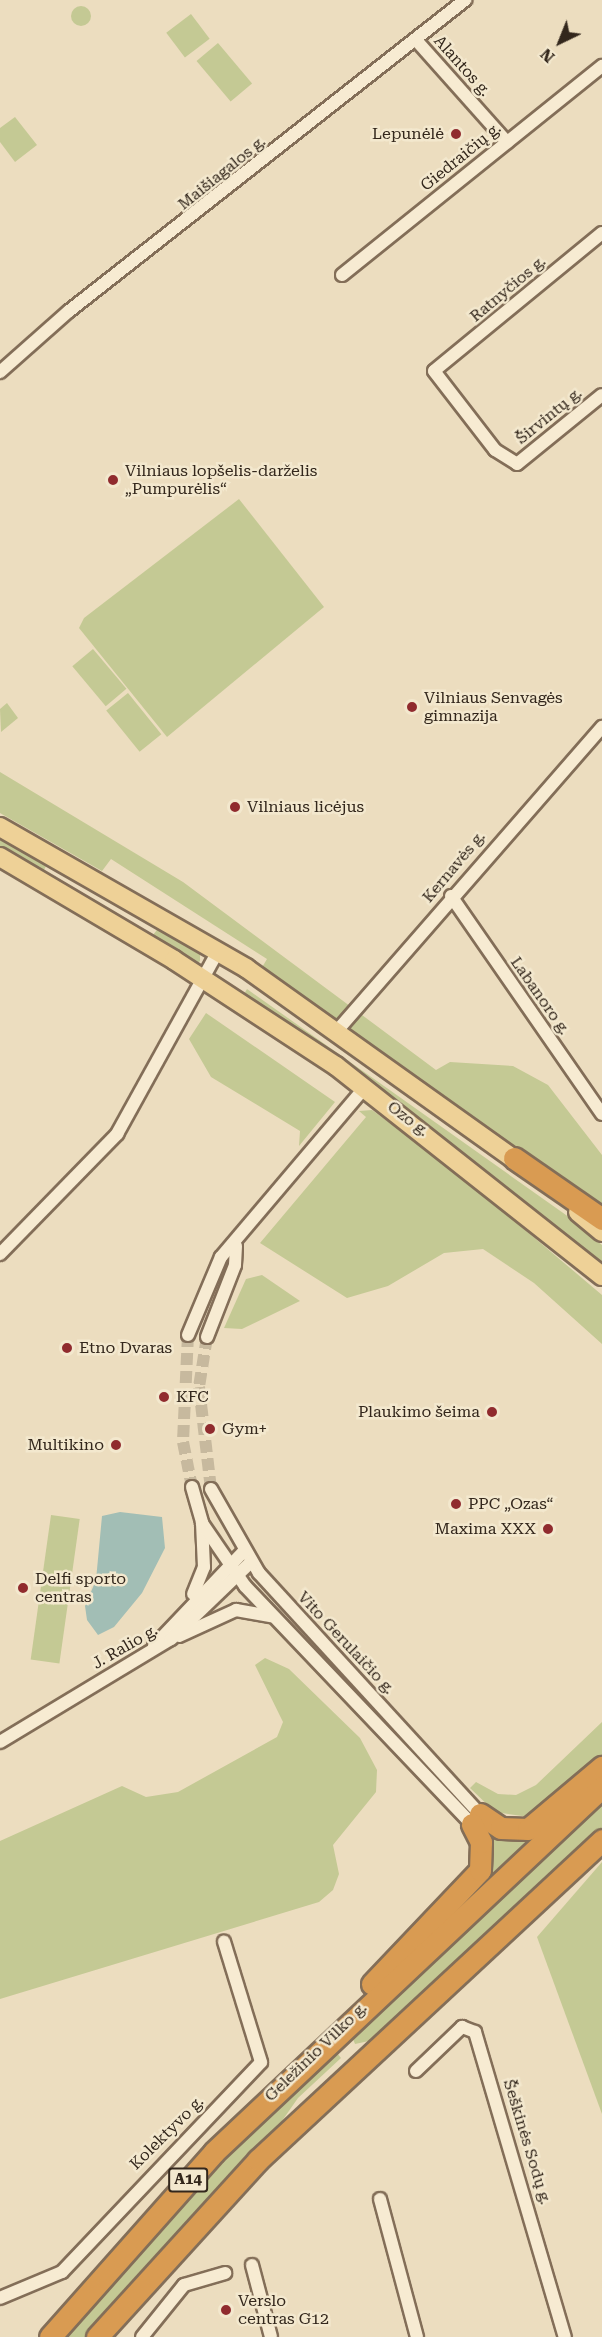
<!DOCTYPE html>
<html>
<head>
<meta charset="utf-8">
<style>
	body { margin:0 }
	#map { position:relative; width:602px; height:2337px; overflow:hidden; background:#ecddbf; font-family:"Roboto Serif",serif }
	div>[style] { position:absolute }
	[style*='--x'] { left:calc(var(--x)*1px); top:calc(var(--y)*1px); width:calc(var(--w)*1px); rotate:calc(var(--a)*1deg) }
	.green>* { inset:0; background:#c4c994; transform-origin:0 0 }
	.round { border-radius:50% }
	.water>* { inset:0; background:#a2beb5 }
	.street-tunnel>* { height:12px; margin-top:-6px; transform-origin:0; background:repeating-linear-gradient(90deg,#c7b99e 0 12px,transparent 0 18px) }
	.roads { filter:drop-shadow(2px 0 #836e58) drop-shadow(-2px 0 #836e58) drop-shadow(0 2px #836e58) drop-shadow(0 -2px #836e58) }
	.street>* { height:12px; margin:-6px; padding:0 6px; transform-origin:6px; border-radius:6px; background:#f7ebd2 }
	.primary>* { height:18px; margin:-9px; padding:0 9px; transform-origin:9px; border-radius:9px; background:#eed197 }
	.highway>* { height:21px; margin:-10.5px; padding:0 10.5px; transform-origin:10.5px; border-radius:10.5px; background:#d99b52 }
	.dots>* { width:16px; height:16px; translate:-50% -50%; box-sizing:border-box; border:3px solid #f3e8ce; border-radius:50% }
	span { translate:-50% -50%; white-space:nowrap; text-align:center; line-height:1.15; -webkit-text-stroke:5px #f3e8ce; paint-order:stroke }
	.shield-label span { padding:2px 4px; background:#f3e8ce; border:2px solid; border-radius:4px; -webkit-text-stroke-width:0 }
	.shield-label { font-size:15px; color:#33271c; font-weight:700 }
	.street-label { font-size:16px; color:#33271c }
	.poi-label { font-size:16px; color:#33271c }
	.right { translate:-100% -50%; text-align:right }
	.left { translate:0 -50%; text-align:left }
	.north { position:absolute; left:530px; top:12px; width:60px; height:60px; -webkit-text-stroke:4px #f3e8ce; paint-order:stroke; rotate:223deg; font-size:16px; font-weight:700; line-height:24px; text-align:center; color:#33271c }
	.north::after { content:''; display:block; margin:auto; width:21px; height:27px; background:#33271c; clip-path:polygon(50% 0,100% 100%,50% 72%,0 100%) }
</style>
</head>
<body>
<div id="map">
	<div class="green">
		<i class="round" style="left:71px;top:6px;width:20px;height:20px"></i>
		<i style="left:191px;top:14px;width:31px;height:31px;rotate:53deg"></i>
		<i style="left:218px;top:43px;width:53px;height:28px;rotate:50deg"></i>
		<i style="clip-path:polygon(15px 117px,37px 145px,15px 162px,0 142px,0 128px)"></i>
		<i style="clip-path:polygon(239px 499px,324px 607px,167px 737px,79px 628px,84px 618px)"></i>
		<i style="left:93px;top:649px;width:52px;height:27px;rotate:50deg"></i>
		<i style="left:128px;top:693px;width:53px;height:28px;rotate:51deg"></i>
		<i style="clip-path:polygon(7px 703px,18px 718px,1px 732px,0 709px)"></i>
		<i style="clip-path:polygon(0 772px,183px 882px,436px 1070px,450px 1062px,513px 1066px,548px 1085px,602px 1155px,602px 1211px,261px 969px,267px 959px,111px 859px,102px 871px,0 813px)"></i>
		<i style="clip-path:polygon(0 834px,49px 860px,44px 870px,153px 935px,160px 926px,200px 951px,200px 961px,196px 965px,0 849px)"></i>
		<i style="clip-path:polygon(247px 989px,566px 1215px,602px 1245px,602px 1266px,428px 1126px,243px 996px)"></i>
		<i style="clip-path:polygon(206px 1013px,335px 1102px,299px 1146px,300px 1131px,211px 1077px,189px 1039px)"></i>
		<i style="clip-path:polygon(372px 1110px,453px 1169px,602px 1295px,602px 1344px,534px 1283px,483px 1249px,444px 1253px,388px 1286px,347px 1298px,260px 1243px,366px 1117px,359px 1111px)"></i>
		<i style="clip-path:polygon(262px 1275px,300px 1301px,242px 1329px,224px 1328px,246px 1279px)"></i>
		<i style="left:51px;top:1515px;width:29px;height:146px;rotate:8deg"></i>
		<i style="clip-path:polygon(265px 1658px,289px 1669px,360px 1738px,377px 1770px,376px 1792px,333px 1845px,339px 1874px,333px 1890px,319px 1902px,0 1999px,0 1841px,122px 1786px,146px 1797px,178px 1792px,277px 1737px,283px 1722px,255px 1665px)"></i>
		<i style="clip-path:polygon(602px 1722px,602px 1757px,529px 1817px,495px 1812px,470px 1788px,476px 1782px,498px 1794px,516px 1795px,536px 1785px)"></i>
		<i style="clip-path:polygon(602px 1800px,602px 1829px,369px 2041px,355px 2044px,351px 2034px)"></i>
		<i style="clip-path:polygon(540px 1829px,484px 1881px,491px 1865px,488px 1833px,506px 1837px)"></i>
		<i style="clip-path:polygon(602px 1862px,602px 2114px,537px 1937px)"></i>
		<i style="clip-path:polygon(334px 2049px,341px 2058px,298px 2098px,277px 2128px,154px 2257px,87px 2337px,59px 2337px,203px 2174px)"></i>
	</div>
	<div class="water">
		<i style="clip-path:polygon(120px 1512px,162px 1517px,165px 1548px,142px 1593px,114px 1627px,98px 1635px,87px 1620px,85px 1606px,96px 1580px,102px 1516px)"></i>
	</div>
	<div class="street-tunnel">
		<i style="--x:188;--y:1335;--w:107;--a:92.7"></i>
		<i style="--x:183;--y:1442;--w:46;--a:78.7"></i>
		<i style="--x:207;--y:1337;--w:51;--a:99.1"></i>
		<i style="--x:199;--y:1387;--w:103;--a:83.3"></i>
	</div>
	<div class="roads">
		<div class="street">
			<i style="--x:416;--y:40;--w:137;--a:48.3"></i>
			<i style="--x:602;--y:233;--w:217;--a:140.6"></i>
			<i style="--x:434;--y:371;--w:100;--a:52.3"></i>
			<i style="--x:495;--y:450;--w:26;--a:32"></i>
			<i style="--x:517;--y:464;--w:109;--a:-39.1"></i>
			<i style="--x:342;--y:275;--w:334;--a:-38.8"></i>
			<i style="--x:0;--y:372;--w:92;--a:-41.5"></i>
			<i style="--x:69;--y:311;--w:504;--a:-38.14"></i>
			<i style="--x:451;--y:896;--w:265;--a:55.3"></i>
			<i style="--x:336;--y:1032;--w:405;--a:-48.9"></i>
			<i style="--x:0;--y:1254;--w:168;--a:-45.7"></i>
			<i style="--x:117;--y:1134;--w:209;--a:-61.1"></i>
			<i style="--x:188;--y:1335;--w:85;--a:-67.1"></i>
			<i style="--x:221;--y:1257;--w:223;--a:-49.7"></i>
			<i style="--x:207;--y:1337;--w:77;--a:-68.7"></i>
			<i style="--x:235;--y:1265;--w:19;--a:-87"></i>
			<i style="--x:192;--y:1487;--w:37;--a:74"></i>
			<i style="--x:202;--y:1523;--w:44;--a:87.4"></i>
			<i style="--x:204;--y:1567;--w:29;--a:112"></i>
			<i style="--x:211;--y:1489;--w:97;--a:60.3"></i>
			<i style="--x:259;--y:1573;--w:327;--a:47.5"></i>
			<i style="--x:202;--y:1523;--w:76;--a:55.7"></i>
			<i style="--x:245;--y:1586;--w:329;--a:46.4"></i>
			<i style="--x:179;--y:1636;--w:63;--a:-24.5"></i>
			<i style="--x:236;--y:1610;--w:36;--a:10"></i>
			<i style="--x:154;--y:1646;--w:131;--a:-46.5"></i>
			<i style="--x:0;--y:1742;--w:200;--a:-31.1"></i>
			<i style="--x:171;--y:1639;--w:111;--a:-43.9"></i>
			<i style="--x:416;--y:2071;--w:64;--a:-43.7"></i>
			<i style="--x:462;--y:2027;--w:14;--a:21"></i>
			<i style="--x:475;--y:2032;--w:318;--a:73.6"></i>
			<i style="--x:380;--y:2199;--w:143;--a:75"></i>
			<i style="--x:252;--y:2265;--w:74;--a:75.2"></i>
			<i style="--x:0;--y:2298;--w:67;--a:-22.8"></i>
			<i style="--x:62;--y:2272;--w:289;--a:-46.5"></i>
			<i style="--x:261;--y:2062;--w:126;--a:-107.1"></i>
			<i style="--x:142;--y:2337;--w:67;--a:-51.1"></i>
			<i style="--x:184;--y:2285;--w:43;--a:-16.3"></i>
		</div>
		<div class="primary">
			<i style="--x:0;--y:827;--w:284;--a:29.8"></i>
			<i style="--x:246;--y:968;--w:343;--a:35.5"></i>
			<i style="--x:0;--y:857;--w:202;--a:30.6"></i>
			<i style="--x:174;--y:960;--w:194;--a:33.2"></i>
			<i style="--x:336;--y:1066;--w:339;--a:38.3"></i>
			<i style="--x:578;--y:1212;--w:31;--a:40"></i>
		</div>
		<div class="highway">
			<i style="--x:514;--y:1158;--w:107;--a:34.7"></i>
			<i style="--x:480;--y:1814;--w:25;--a:34"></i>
			<i style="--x:501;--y:1828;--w:27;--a:2"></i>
			<i style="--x:528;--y:1829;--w:97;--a:-40"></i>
			<i style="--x:372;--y:1984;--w:157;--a:-46.5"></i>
			<i style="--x:480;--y:1870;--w:28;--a:-88"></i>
			<i style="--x:481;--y:1842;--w:20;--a:-117"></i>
			<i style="--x:50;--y:2337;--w:247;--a:-48.4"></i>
			<i style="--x:214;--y:2152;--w:533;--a:-43.25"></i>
			<i style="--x:97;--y:2337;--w:239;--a:-47.7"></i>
			<i style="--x:258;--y:2160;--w:470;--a:-42.9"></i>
		</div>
	</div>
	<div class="dots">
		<i style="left:456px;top:134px;background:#902b2e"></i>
		<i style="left:113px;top:480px;background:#902b2e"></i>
		<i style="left:412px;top:707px;background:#902b2e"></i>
		<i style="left:235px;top:807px;background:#902b2e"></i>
		<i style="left:67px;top:1348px;background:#902b2e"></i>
		<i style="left:164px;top:1397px;background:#902b2e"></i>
		<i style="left:492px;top:1412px;background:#902b2e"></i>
		<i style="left:210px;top:1429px;background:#902b2e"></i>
		<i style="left:116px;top:1445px;background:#902b2e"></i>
		<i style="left:456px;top:1504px;background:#902b2e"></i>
		<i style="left:548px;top:1529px;background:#902b2e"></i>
		<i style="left:23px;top:1588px;background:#902b2e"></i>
		<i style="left:226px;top:2310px;background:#902b2e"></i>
	</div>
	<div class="shield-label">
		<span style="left:188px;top:2180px">A14</span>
	</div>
	<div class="street-label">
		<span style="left:462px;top:66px;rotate:48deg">Alantos g.</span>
		<span style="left:461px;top:157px;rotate:-39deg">Giedraičių g.</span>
		<span style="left:222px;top:173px;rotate:-39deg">Maišiagalos g.</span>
		<span style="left:508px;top:289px;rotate:-40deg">Ratnyčios g.</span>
		<span style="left:549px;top:416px;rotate:-39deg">Širvintų g.</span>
		<span style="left:454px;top:867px;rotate:-50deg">Kernavės g.</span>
		<span style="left:540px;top:996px;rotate:55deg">Labanoro g.</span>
		<span style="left:408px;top:1119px;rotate:37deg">Ozo g.</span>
		<span style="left:346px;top:1643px;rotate:47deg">Vito Gerulaičio g.</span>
		<span style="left:125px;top:1647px;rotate:-30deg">J. Ralio g.</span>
		<span style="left:316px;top:2052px;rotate:-44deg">Geležinio Vilko g.</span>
		<span style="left:167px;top:2133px;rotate:-45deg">Kolektyvo g.</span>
		<span style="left:527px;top:2142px;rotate:73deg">Šeškinės Sodų g.</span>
	</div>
	<div class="poi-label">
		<span class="right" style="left:444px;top:134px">Lepunėlė</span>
		<span class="left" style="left:125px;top:480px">Vilniaus lopšelis-darželis<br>„Pumpurėlis“</span>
		<span class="left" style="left:424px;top:707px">Vilniaus Senvagės<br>gimnazija</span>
		<span class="left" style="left:247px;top:807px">Vilniaus licėjus</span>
		<span class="left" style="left:79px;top:1348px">Etno Dvaras</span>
		<span class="left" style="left:176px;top:1397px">KFC</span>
		<span class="right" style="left:480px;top:1412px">Plaukimo šeima</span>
		<span class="left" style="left:222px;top:1429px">Gym+</span>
		<span class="right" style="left:104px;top:1445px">Multikino</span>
		<span class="left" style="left:468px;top:1504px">PPC „Ozas“</span>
		<span class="right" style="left:536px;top:1529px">Maxima XXX</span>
		<span class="left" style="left:35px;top:1588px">Delfi sporto<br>centras</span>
		<span class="left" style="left:238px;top:2310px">Verslo<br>centras G12</span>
	</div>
	<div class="north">N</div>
</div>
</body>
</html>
